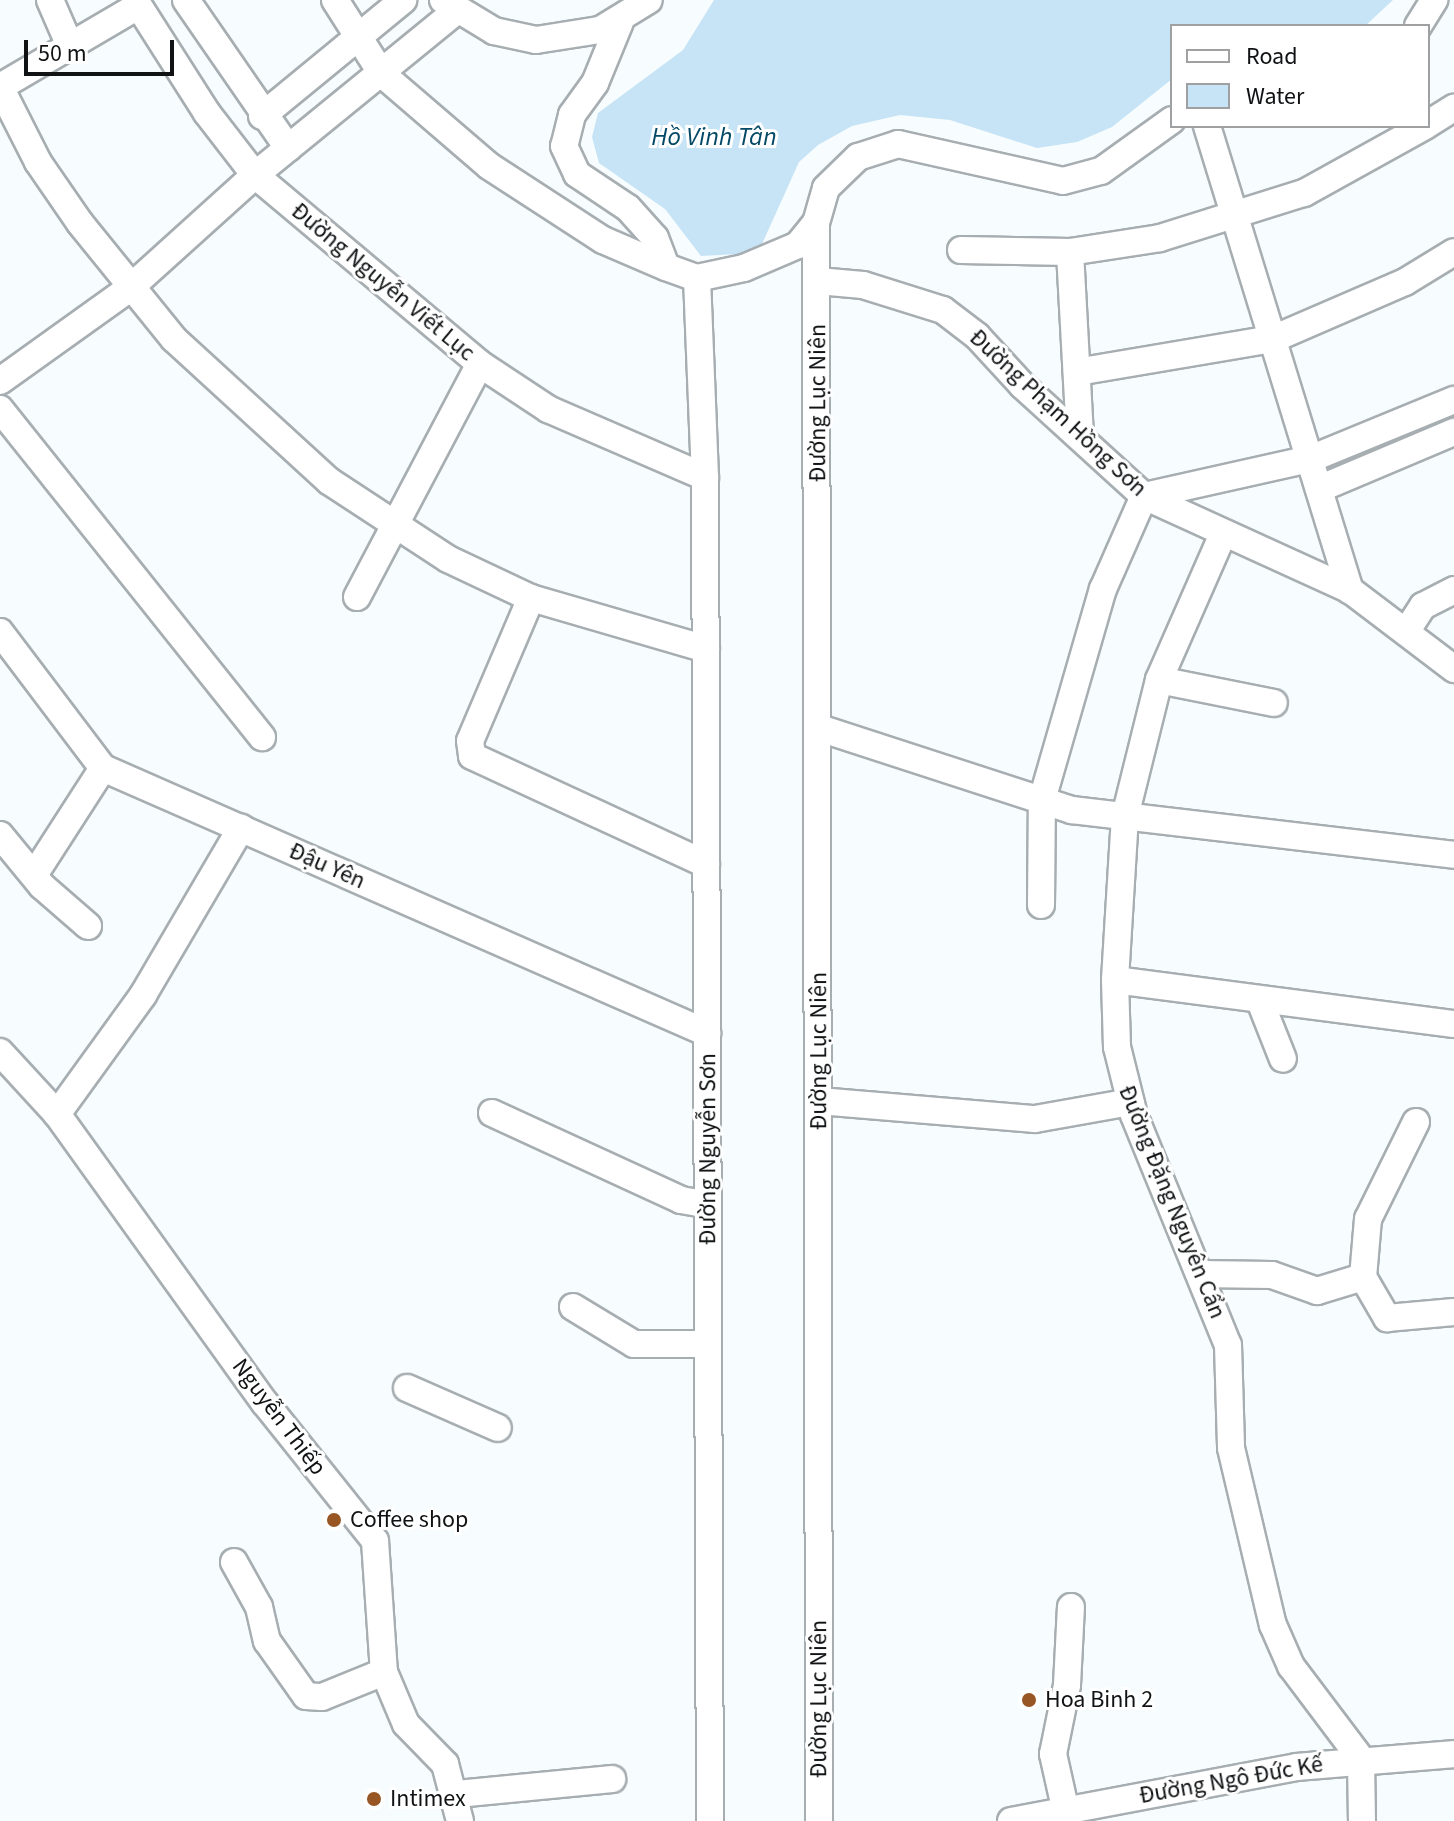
<!DOCTYPE html>
<html>
<head>
<meta charset="utf-8">
<style>
	body { margin:0 }
	#map { position:relative; width:1454px; height:1821px; overflow:hidden; background:#f7fcfe; font-family:"Source Sans 3",sans-serif }
	div>[style] { position:absolute }
	[style*='--x'] { left:calc(var(--x)*1px); top:calc(var(--y)*1px); width:calc(var(--w)*1px); rotate:calc(var(--a)*1deg) }
	.water>* { inset:0; background:#c6e4f6 }
	.roads { filter:drop-shadow(2px 0 #a7aeb2) drop-shadow(-2px 0 #a7aeb2) drop-shadow(0 2px #a7aeb2) drop-shadow(0 -2px #a7aeb2) }
	.minor>* { height:26px; margin:-13px; padding:0 13px; transform-origin:13px; border-radius:13px; background:#fff }
	.dots>* { width:22px; height:22px; translate:-50% -50%; box-sizing:border-box; border:4px solid #fff; border-radius:50% }
	span { translate:-50% -50%; white-space:nowrap; text-align:center; line-height:1.15; -webkit-text-stroke:6px #fff; paint-order:stroke }
	.street-label { font-size:24px; color:#101214 }
	.poi-label { font-size:24px; color:#101214 }
	.left { translate:0 -50%; text-align:left }
	.water-label { font-size:26px; color:#034865; font-style:italic }
	.legend { position:absolute; left:1170px; top:24px; width:260px; height:104px; box-sizing:border-box; background:#fff; border:2px solid #9fa0a1; margin:0; padding:10px 14px; list-style:none; font-size:24px; color:#101214 }
	.legend li { display:flex; align-items:center; gap:16px; height:40px }
	.legend b { width:40px; border:2px solid #9fa0a1 }
	.scale { position:absolute; left:24px; top:40px; width:150px; height:36px; box-sizing:border-box; border:4px solid #101214; border-top:0; padding-left:10px; font-size:24px; line-height:28px; white-space:nowrap; color:#101214; -webkit-text-stroke:6px #fff; paint-order:stroke }
</style>
</head>
<body>
<div id="map">
	<div class="water">
		<i style="clip-path:polygon(714px 0,1393px 0,1365px 26px,1172px 26px,1172px 79px,1112px 127px,1077px 142px,1037px 148px,950px 120px,900px 115px,852px 126px,818px 145px,799px 162px,758px 253px,701px 256px,665px 209px,599px 163px,592px 137px,598px 113px,683px 50px)"></i>
	</div>
	<div class="roads">
		<div class="minor">
			<i style="--x:50;--y:0;--w:50;--a:66.5"></i>
			<i style="--x:135;--y:0;--w:134;--a:57.5"></i>
			<i style="--x:207;--y:113;--w:78;--a:52.3"></i>
			<i style="--x:255;--y:175;--w:294;--a:40"></i>
			<i style="--x:480;--y:364;--w:82;--a:33.5"></i>
			<i style="--x:548;--y:409;--w:171;--a:23.4"></i>
			<i style="--x:186;--y:0;--w:180;--a:55.4"></i>
			<i style="--x:335;--y:0;--w:88;--a:57.6"></i>
			<i style="--x:382;--y:74;--w:141;--a:40.7"></i>
			<i style="--x:489;--y:166;--w:136;--a:33"></i>
			<i style="--x:603;--y:240;--w:69;--a:23.2"></i>
			<i style="--x:443;--y:0;--w:60;--a:31.3"></i>
			<i style="--x:494;--y:31;--w:43;--a:12.1"></i>
			<i style="--x:536;--y:40;--w:65;--a:-8.9"></i>
			<i style="--x:600;--y:30;--w:57;--a:-31.5"></i>
			<i style="--x:138;--y:6;--w:160;--a:149.6"></i>
			<i style="--x:0;--y:87;--w:84;--a:63.1"></i>
			<i style="--x:38;--y:162;--w:74;--a:55.5"></i>
			<i style="--x:80;--y:223;--w:149;--a:51"></i>
			<i style="--x:174;--y:339;--w:210;--a:42.5"></i>
			<i style="--x:329;--y:481;--w:142;--a:33.2"></i>
			<i style="--x:448;--y:559;--w:92;--a:25.2"></i>
			<i style="--x:531;--y:598;--w:182;--a:16.2"></i>
			<i style="--x:620;--y:22;--w:66;--a:112.3"></i>
			<i style="--x:595;--y:83;--w:39;--a:126"></i>
			<i style="--x:572;--y:115;--w:32;--a:104"></i>
			<i style="--x:564;--y:146;--w:31;--a:65"></i>
			<i style="--x:577;--y:174;--w:61;--a:33.7"></i>
			<i style="--x:628;--y:208;--w:40;--a:48"></i>
			<i style="--x:655;--y:238;--w:31;--a:69"></i>
			<i style="--x:666;--y:267;--w:33;--a:20"></i>
			<i style="--x:697;--y:278;--w:48;--a:-12"></i>
			<i style="--x:744;--y:268;--w:59;--a:-23.1"></i>
			<i style="--x:798;--y:245;--w:28;--a:-51"></i>
			<i style="--x:816;--y:223;--w:36;--a:-74"></i>
			<i style="--x:826;--y:188;--w:45;--a:-44.1"></i>
			<i style="--x:858;--y:157;--w:42;--a:-18"></i>
			<i style="--x:898;--y:144;--w:169;--a:12.6"></i>
			<i style="--x:1063;--y:181;--w:39;--a:-15"></i>
			<i style="--x:1101;--y:171;--w:87;--a:-35.7"></i>
			<i style="--x:1418;--y:26;--w:31;--a:-58"></i>
			<i style="--x:262;--y:116;--w:183;--a:-39.4"></i>
			<i style="--x:1428;--y:124;--w:31;--a:-32"></i>
			<i style="--x:1207;--y:126;--w:486;--a:72.9"></i>
			<i style="--x:816;--y:223;--w:1598;--a:89.89"></i>
			<i style="--x:961;--y:250;--w:109;--a:1.1"></i>
			<i style="--x:1070;--y:252;--w:91;--a:-8.8"></i>
			<i style="--x:1160;--y:238;--w:151;--a:-17.4"></i>
			<i style="--x:1304;--y:193;--w:138;--a:-29"></i>
			<i style="--x:1070;--y:252;--w:185;--a:86.9"></i>
			<i style="--x:697;--y:278;--w:199;--a:87.7"></i>
			<i style="--x:705;--y:477;--w:1344;--a:89.79"></i>
			<i style="--x:818;--y:281;--w:45;--a:5.1"></i>
			<i style="--x:863;--y:285;--w:84;--a:17.4"></i>
			<i style="--x:943;--y:310;--w:43;--a:37.4"></i>
			<i style="--x:977;--y:336;--w:68;--a:47.4"></i>
			<i style="--x:1023;--y:386;--w:164;--a:42.3"></i>
			<i style="--x:1144;--y:496;--w:226;--a:24.5"></i>
			<i style="--x:1350;--y:590;--w:131;--a:37.2"></i>
			<i style="--x:1077;--y:372;--w:199;--a:-9.6"></i>
			<i style="--x:1273;--y:339;--w:144;--a:-23.4"></i>
			<i style="--x:1405;--y:282;--w:57;--a:-31.5"></i>
			<i style="--x:0;--y:381;--w:160;--a:-35.6"></i>
			<i style="--x:130;--y:288;--w:169;--a:-42.1"></i>
			<i style="--x:255;--y:175;--w:259;--a:-39.2"></i>
			<i style="--x:0;--y:409;--w:420;--a:51.4"></i>
			<i style="--x:1319;--y:489;--w:147;--a:-22.9"></i>
			<i style="--x:1223;--y:534;--w:159;--a:113.7"></i>
			<i style="--x:1159;--y:680;--w:140;--a:104"></i>
			<i style="--x:1125;--y:816;--w:164;--a:93.5"></i>
			<i style="--x:1115;--y:980;--w:67;--a:88.3"></i>
			<i style="--x:1117;--y:1047;--w:70;--a:76"></i>
			<i style="--x:1134;--y:1115;--w:248;--a:67.8"></i>
			<i style="--x:1228;--y:1345;--w:103;--a:88.3"></i>
			<i style="--x:1231;--y:1448;--w:182;--a:76.7"></i>
			<i style="--x:1273;--y:1625;--w:45;--a:66.3"></i>
			<i style="--x:1291;--y:1666;--w:116;--a:53"></i>
			<i style="--x:1361;--y:1759;--w:62;--a:89.1"></i>
			<i style="--x:357;--y:597;--w:263;--a:-62.2"></i>
			<i style="--x:531;--y:598;--w:155;--a:113.1"></i>
			<i style="--x:470;--y:741;--w:15;--a:82"></i>
			<i style="--x:472;--y:756;--w:258;--a:24.8"></i>
			<i style="--x:0;--y:632;--w:171;--a:52.9"></i>
			<i style="--x:103;--y:768;--w:660;--a:23.69"></i>
			<i style="--x:1406;--y:632;--w:31;--a:-57"></i>
			<i style="--x:1423;--y:606;--w:35;--a:-27"></i>
			<i style="--x:1159;--y:680;--w:117;--a:11.3"></i>
			<i style="--x:819;--y:728;--w:266;--a:18"></i>
			<i style="--x:1072;--y:810;--w:385;--a:6.7"></i>
			<i style="--x:0;--y:835;--w:66;--a:50.5"></i>
			<i style="--x:42;--y:886;--w:61;--a:41"></i>
			<i style="--x:34;--y:875;--w:127;--a:-57.2"></i>
			<i style="--x:1041;--y:905;--w:105;--a:-89.5"></i>
			<i style="--x:1042;--y:800;--w:220;--a:-73.9"></i>
			<i style="--x:1103;--y:589;--w:102;--a:-66.2"></i>
			<i style="--x:1144;--y:496;--w:170;--a:-12.6"></i>
			<i style="--x:1310;--y:459;--w:156;--a:-22.3"></i>
			<i style="--x:1115;--y:980;--w:342;--a:7.4"></i>
			<i style="--x:1260;--y:1001;--w:62;--a:68.4"></i>
			<i style="--x:0;--y:1052;--w:84;--a:47.4"></i>
			<i style="--x:57;--y:1114;--w:356;--a:54.3"></i>
			<i style="--x:265;--y:1403;--w:176;--a:51.4"></i>
			<i style="--x:375;--y:1541;--w:131;--a:86.1"></i>
			<i style="--x:384;--y:1672;--w:56;--a:67.1"></i>
			<i style="--x:406;--y:1724;--w:56;--a:45.7"></i>
			<i style="--x:445;--y:1764;--w:59;--a:75.3"></i>
			<i style="--x:819;--y:1101;--w:217;--a:4.8"></i>
			<i style="--x:1035;--y:1119;--w:97;--a:-10.1"></i>
			<i style="--x:492;--y:1113;--w:208;--a:24.7"></i>
			<i style="--x:681;--y:1200;--w:22;--a:10"></i>
			<i style="--x:703;--y:1204;--w:7;--a:-45"></i>
			<i style="--x:57;--y:1114;--w:147;--a:-54.1"></i>
			<i style="--x:143;--y:995;--w:194;--a:-59.6"></i>
			<i style="--x:1416;--y:1122;--w:108;--a:116.3"></i>
			<i style="--x:1368;--y:1219;--w:58;--a:94.9"></i>
			<i style="--x:1363;--y:1277;--w:48;--a:59.7"></i>
			<i style="--x:1387;--y:1318;--w:67;--a:-5.1"></i>
			<i style="--x:1200;--y:1274;--w:72;--a:0.8"></i>
			<i style="--x:1272;--y:1275;--w:48;--a:19.6"></i>
			<i style="--x:1317;--y:1291;--w:48;--a:-16.9"></i>
			<i style="--x:573;--y:1307;--w:71;--a:31.2"></i>
			<i style="--x:634;--y:1344;--w:74;--a:0"></i>
			<i style="--x:407;--y:1388;--w:99;--a:23.7"></i>
			<i style="--x:234;--y:1562;--w:51;--a:60.9"></i>
			<i style="--x:259;--y:1607;--w:35;--a:77"></i>
			<i style="--x:267;--y:1641;--w:67;--a:54.7"></i>
			<i style="--x:306;--y:1696;--w:16;--a:4"></i>
			<i style="--x:322;--y:1697;--w:67;--a:-22"></i>
			<i style="--x:457;--y:1794;--w:156;--a:-5.5"></i>
			<i style="--x:1011;--y:1821;--w:291;--a:-10.7"></i>
			<i style="--x:1297;--y:1767;--w:158;--a:-4.7"></i>
			<i style="--x:1068;--y:1821;--w:69;--a:-102.6"></i>
			<i style="--x:1053;--y:1754;--w:70;--a:-78.5"></i>
			<i style="--x:1067;--y:1685;--w:78;--a:-87.1"></i>
		</div>
	</div>
	<div class="dots">
		<i style="left:334px;top:1520px;background:#985624"></i>
		<i style="left:1029px;top:1700px;background:#985624"></i>
		<i style="left:374px;top:1799px;background:#985624"></i>
	</div>
	<div class="street-label">
		<span style="left:383px;top:282px;rotate:40deg">Đường Nguyễn Viết Lục</span>
		<span style="left:818px;top:403px;rotate:-90deg">Đường Lục Niên</span>
		<span style="left:1058px;top:413px;rotate:43deg">Đường Phạm Hồng Sơn</span>
		<span style="left:327px;top:866px;rotate:24deg">Đậu Yên</span>
		<span style="left:819px;top:1051px;rotate:-90deg">Đường Lục Niên</span>
		<span style="left:708px;top:1149px;rotate:-90deg">Đường Nguyễn Sơn</span>
		<span style="left:1172px;top:1202px;rotate:68deg">Đường Đặng Nguyên Cẩn</span>
		<span style="left:279px;top:1417px;rotate:53deg">Nguyễn Thiếp</span>
		<span style="left:819px;top:1699px;rotate:-90deg">Đường Lục Niên</span>
		<span style="left:1231px;top:1780px;rotate:-10deg">Đường Ngô Đức Kế</span>
	</div>
	<div class="poi-label">
		<span class="left" style="left:350px;top:1520px">Coffee shop</span>
		<span class="left" style="left:1045px;top:1700px">Hoa Binh 2</span>
		<span class="left" style="left:390px;top:1799px">Intimex</span>
	</div>
	<div class="water-label">
		<span style="left:714px;top:137px">Hồ Vinh Tân</span>
	</div>
	<ul class="legend">
	<li><b style="height:10px;background:#fff"></b>Road</li>
	<li><b style="height:22px;background:#c6e4f6"></b>Water</li>
	</ul>
	<div class="scale">50 m</div>
</div>
</body>
</html>
